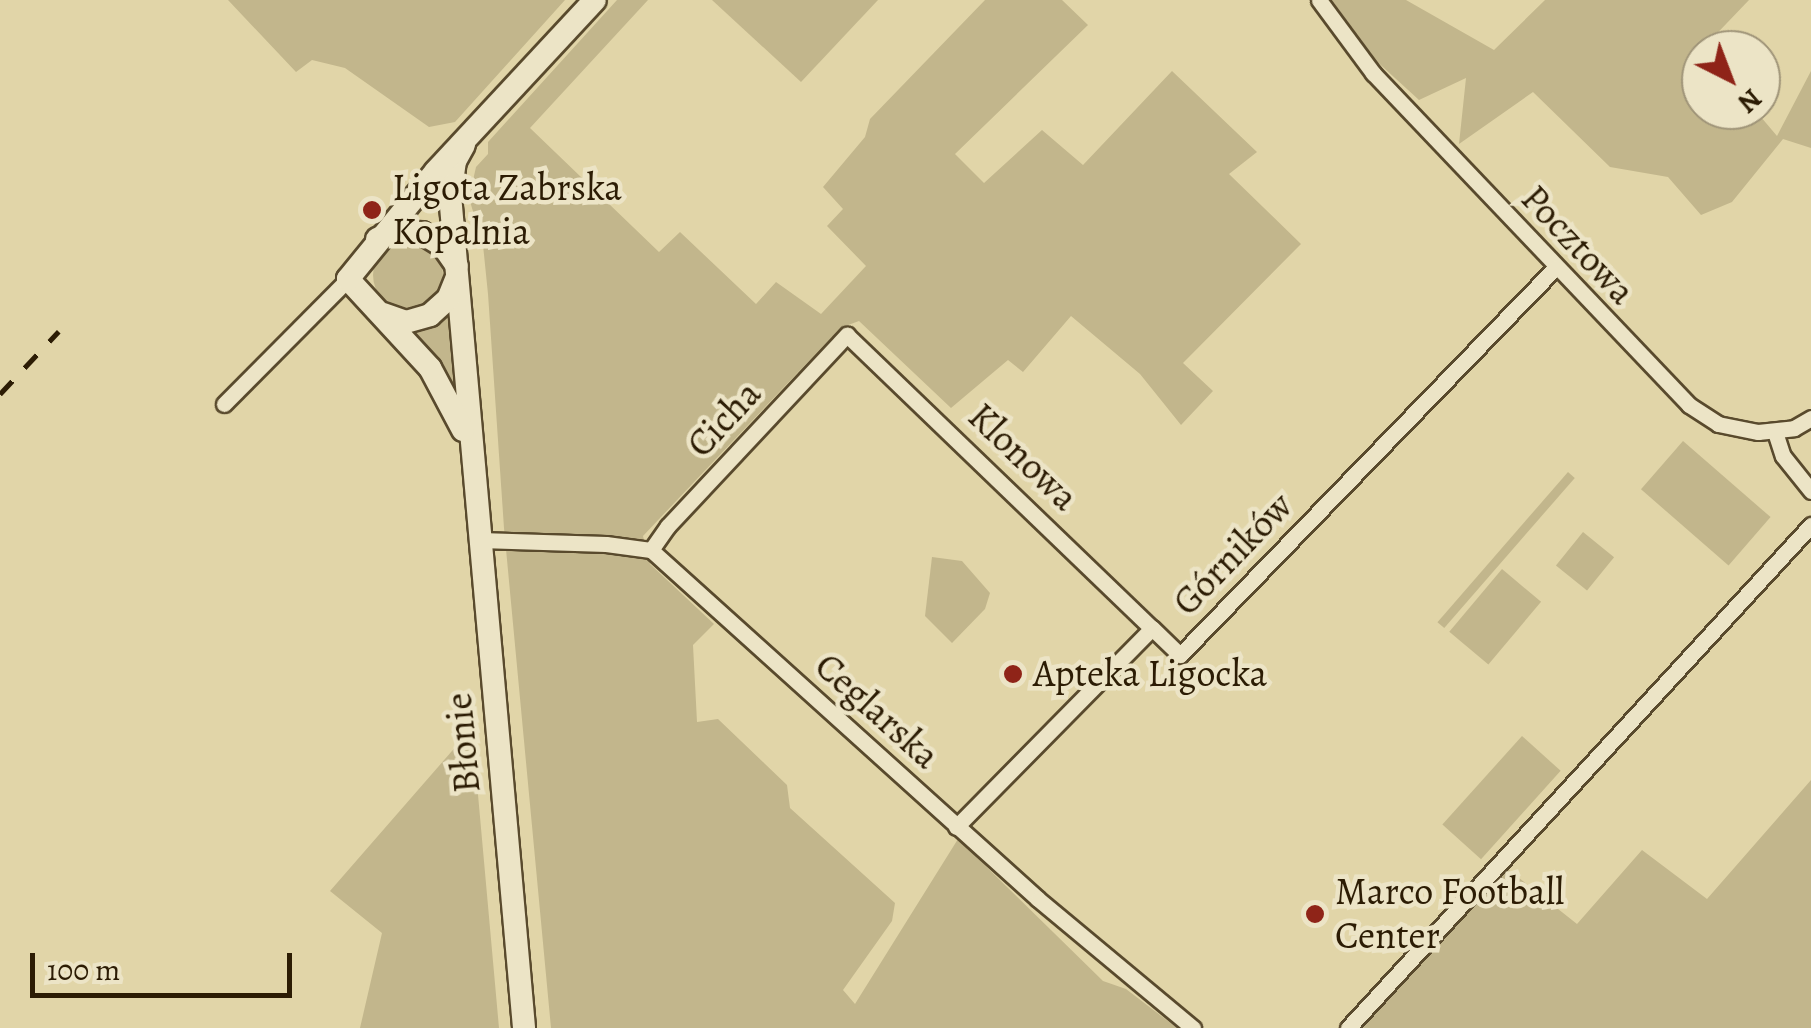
<!DOCTYPE html>
<html>
<head>
<meta charset="utf-8">
<style>
	body { margin:0 }
	#map { position:relative; width:1811px; height:1028px; overflow:hidden; background:#e1d5a8; font-family:Alegreya,serif }
	div>[style] { position:absolute }
	[style*='--x'] { left:calc(var(--x)*1px); top:calc(var(--y)*1px); width:calc(var(--w)*1px); rotate:calc(var(--a)*1deg) }
	.green>* { inset:0; background:#c2b68c; transform-origin:0 0 }
	.round { border-radius:50% }
	.roads { filter:drop-shadow(2px 0 #594a2d) drop-shadow(-2px 0 #594a2d) drop-shadow(0 2px #594a2d) drop-shadow(0 -2px #594a2d) }
	.street>* { height:15px; margin:-7.5px; padding:0 7.5px; transform-origin:7.5px; border-radius:7.5px; background:#ece4c6 }
	.secondary>* { height:22px; margin:-11px; padding:0 11px; transform-origin:11px; border-radius:11px; background:#ece4c6 }
	.rail>* { height:5px; margin-top:-2.5px; transform-origin:0; background:repeating-linear-gradient(90deg,#2c1c04 0 18px,transparent 0 36px) }
	.dots>* { width:28px; height:28px; translate:-50% -50%; box-sizing:border-box; border:5px solid #ece4c6; border-radius:50% }
	span { translate:-50% -50%; white-space:nowrap; text-align:center; line-height:1.15; -webkit-text-stroke:9px #ece4c6; paint-order:stroke }
	.poi-label { font-size:38px; color:#2c1c04 }
	.left { translate:0 -50%; text-align:left }
	.street-label { font-size:38px; color:#2c1c04 }
	.north { position:absolute; left:1681px; top:30px; width:100px; height:100px; box-sizing:border-box; background:#ece4c6; border:2px solid #9f9478; border-radius:50%; rotate:138deg; font-size:28px; font-weight:700; line-height:40px; text-align:center; color:#2c1c04 }
	.north::after { content:''; display:block; margin:auto; width:35px; height:45px; background:#8f2418; clip-path:polygon(50% 0,100% 100%,50% 72%,0 100%) }
	.scale { position:absolute; left:30px; top:953px; width:262px; height:45px; box-sizing:border-box; border:5px solid #2c1c04; border-top:0; padding-left:12px; font-size:30px; line-height:35px; white-space:nowrap; color:#2c1c04; -webkit-text-stroke:8px #ece4c6; paint-order:stroke }
</style>
</head>
<body>
<div id="map">
	<div class="green">
		<i style="clip-path:polygon(228px 0,565px 0,455px 122px,429px 127px,345px 68px,312px 60px,296px 72px)"></i>
		<i style="clip-path:polygon(617px 0,648px 0,530px 128px,659px 252px,680px 232px,756px 304px,776px 282px,821px 314px,866px 266px,827px 226px,843px 209px,823px 187px,865px 137px,870px 119px,985px 0,1062px 0,1088px 25px,955px 154px,984px 183px,1042px 130px,1083px 165px,1172px 71px,1257px 152px,1229px 174px,1301px 244px,1183px 363px,1213px 391px,1181px 425px,1140px 374px,1071px 316px,1023px 372px,1008px 360px,951px 408px,859px 321px,840px 328px,643px 536px,650px 564px,714px 624px,693px 645px,697px 722px,718px 719px,787px 785px,790px 808px,895px 903px,892px 921px,843px 990px,855px 1004px,958px 839px,1103px 981px,1126px 989px,1177px 1028px,551px 1028px,504px 528px,488px 294px,483px 245px,469px 198px,476px 167px,488px 154px,488px 142px)"></i>
		<i style="clip-path:polygon(712px 0,878px 0,801px 82px)"></i>
		<i style="clip-path:polygon(1332px 0,1406px 0,1494px 50px,1545px 0,1749px 0,1704px 47px,1706px 50px,1701px 50px,1701px 110px,1755px 110px,1777px 136px,1811px 71px,1811px 148px,1783px 139px,1732px 202px,1701px 215px,1668px 177px,1610px 167px,1533px 92px,1459px 144px,1466px 78px,1419px 100px,1372px 57px)"></i>
		<i class="round" style="left:373px;top:240px;width:70px;height:70px"></i>
		<i style="clip-path:polygon(450px 312px,456px 393px,414px 334px)"></i>
		<i style="left:1683px;top:441px;width:116px;height:64px;rotate:41deg"></i>
		<i style="left:1568px;top:472px;width:9px;height:199px;rotate:41deg"></i>
		<i style="left:1583px;top:532px;width:40px;height:43px;rotate:39deg"></i>
		<i style="clip-path:polygon(932px 557px,962px 561px,990px 593px,985px 609px,952px 643px,925px 616px)"></i>
		<i style="left:1502px;top:569px;width:51px;height:82px;rotate:40deg"></i>
		<i style="clip-path:polygon(472px 728px,499px 1028px,360px 1028px,382px 933px,330px 891px)"></i>
		<i style="left:1522px;top:736px;width:52px;height:119px;rotate:42deg"></i>
		<i style="clip-path:polygon(1811px 780px,1811px 1028px,1358px 1028px,1504px 866px,1577px 924px,1642px 850px,1707px 899px)"></i>
	</div>
	<div class="roads">
		<div class="street">
			<i style="--x:1319;--y:0;--w:91;--a:53.5"></i>
			<i style="--x:1373;--y:73;--w:458;--a:46.4"></i>
			<i style="--x:1689;--y:405;--w:35;--a:33"></i>
			<i style="--x:1718;--y:424;--w:41;--a:11.3"></i>
			<i style="--x:1758;--y:432;--w:36;--a:-6"></i>
			<i style="--x:1794;--y:428;--w:20;--a:-30"></i>
			<i style="--x:224;--y:404;--w:176;--a:-45.2"></i>
			<i style="--x:1775;--y:432;--w:25;--a:72"></i>
			<i style="--x:1783;--y:456;--w:45;--a:51.3"></i>
			<i style="--x:480;--y:540;--w:126;--a:1.8"></i>
			<i style="--x:606;--y:544;--w:45;--a:7.6"></i>
			<i style="--x:651;--y:550;--w:521;--a:42.04"></i>
			<i style="--x:1038;--y:899;--w:202;--a:39.8"></i>
			<i style="--x:651;--y:550;--w:29;--a:-55"></i>
			<i style="--x:668;--y:526;--w:262;--a:-46.9"></i>
			<i style="--x:847;--y:335;--w:423;--a:43.9"></i>
			<i style="--x:956;--y:827;--w:279;--a:-45.4"></i>
			<i style="--x:1152;--y:628;--w:39;--a:44"></i>
			<i style="--x:1180;--y:655;--w:539;--a:-45.9"></i>
			<i style="--x:1348;--y:1028;--w:684;--a:-47.37"></i>
		</div>
		<div class="secondary">
			<i style="--x:464;--y:145;--w:18;--a:119"></i>
			<i style="--x:455;--y:161;--w:34;--a:98"></i>
			<i style="--x:450;--y:195;--w:836;--a:84.92"></i>
			<i style="--x:377;--y:239;--w:17;--a:-24"></i>
			<i style="--x:393;--y:232;--w:29;--a:2"></i>
			<i style="--x:422;--y:233;--w:25;--a:32"></i>
			<i style="--x:443;--y:246;--w:24;--a:55"></i>
			<i style="--x:383;--y:314;--w:24;--a:19"></i>
			<i style="--x:406;--y:322;--w:25;--a:-16"></i>
			<i style="--x:430;--y:315;--w:24;--a:-42"></i>
			<i style="--x:448;--y:299;--w:24;--a:-68"></i>
			<i style="--x:463;--y:430;--w:70;--a:-118"></i>
			<i style="--x:430;--y:368;--w:121;--a:-132.7"></i>
			<i style="--x:348;--y:279;--w:139;--a:-50.8"></i>
			<i style="--x:436;--y:171;--w:233;--a:-47.1"></i>
		</div>
	</div>
	<div class="rail">
		<i style="--x:0;--y:394;--w:86;--a:-46.9"></i>
	</div>
	<div class="dots">
		<i style="left:372px;top:210px;background:#8f2418"></i>
		<i style="left:1013px;top:674px;background:#8f2418"></i>
		<i style="left:1315px;top:914px;background:#8f2418"></i>
	</div>
	<div class="poi-label">
		<span class="left" style="left:392px;top:210px">Ligota Zabrska<br>Kopalnia</span>
		<span class="left" style="left:1033px;top:674px">Apteka Ligocka</span>
		<span class="left" style="left:1335px;top:914px">Marco Football<br>Center</span>
	</div>
	<div class="street-label">
		<span style="left:1578px;top:245px;rotate:47deg">Pocztowa</span>
		<span style="left:724px;top:419px;rotate:-47deg">Cicha</span>
		<span style="left:1023px;top:457px;rotate:44deg">Klonowa</span>
		<span style="left:1233px;top:554px;rotate:-46deg">Górników</span>
		<span style="left:877px;top:711px;rotate:42deg">Ceglarska</span>
		<span style="left:463px;top:743px;rotate:-95deg">Błonie</span>
	</div>
	<div class="north">N</div>
	<div class="scale">100 m</div>
</div>
</body>
</html>
